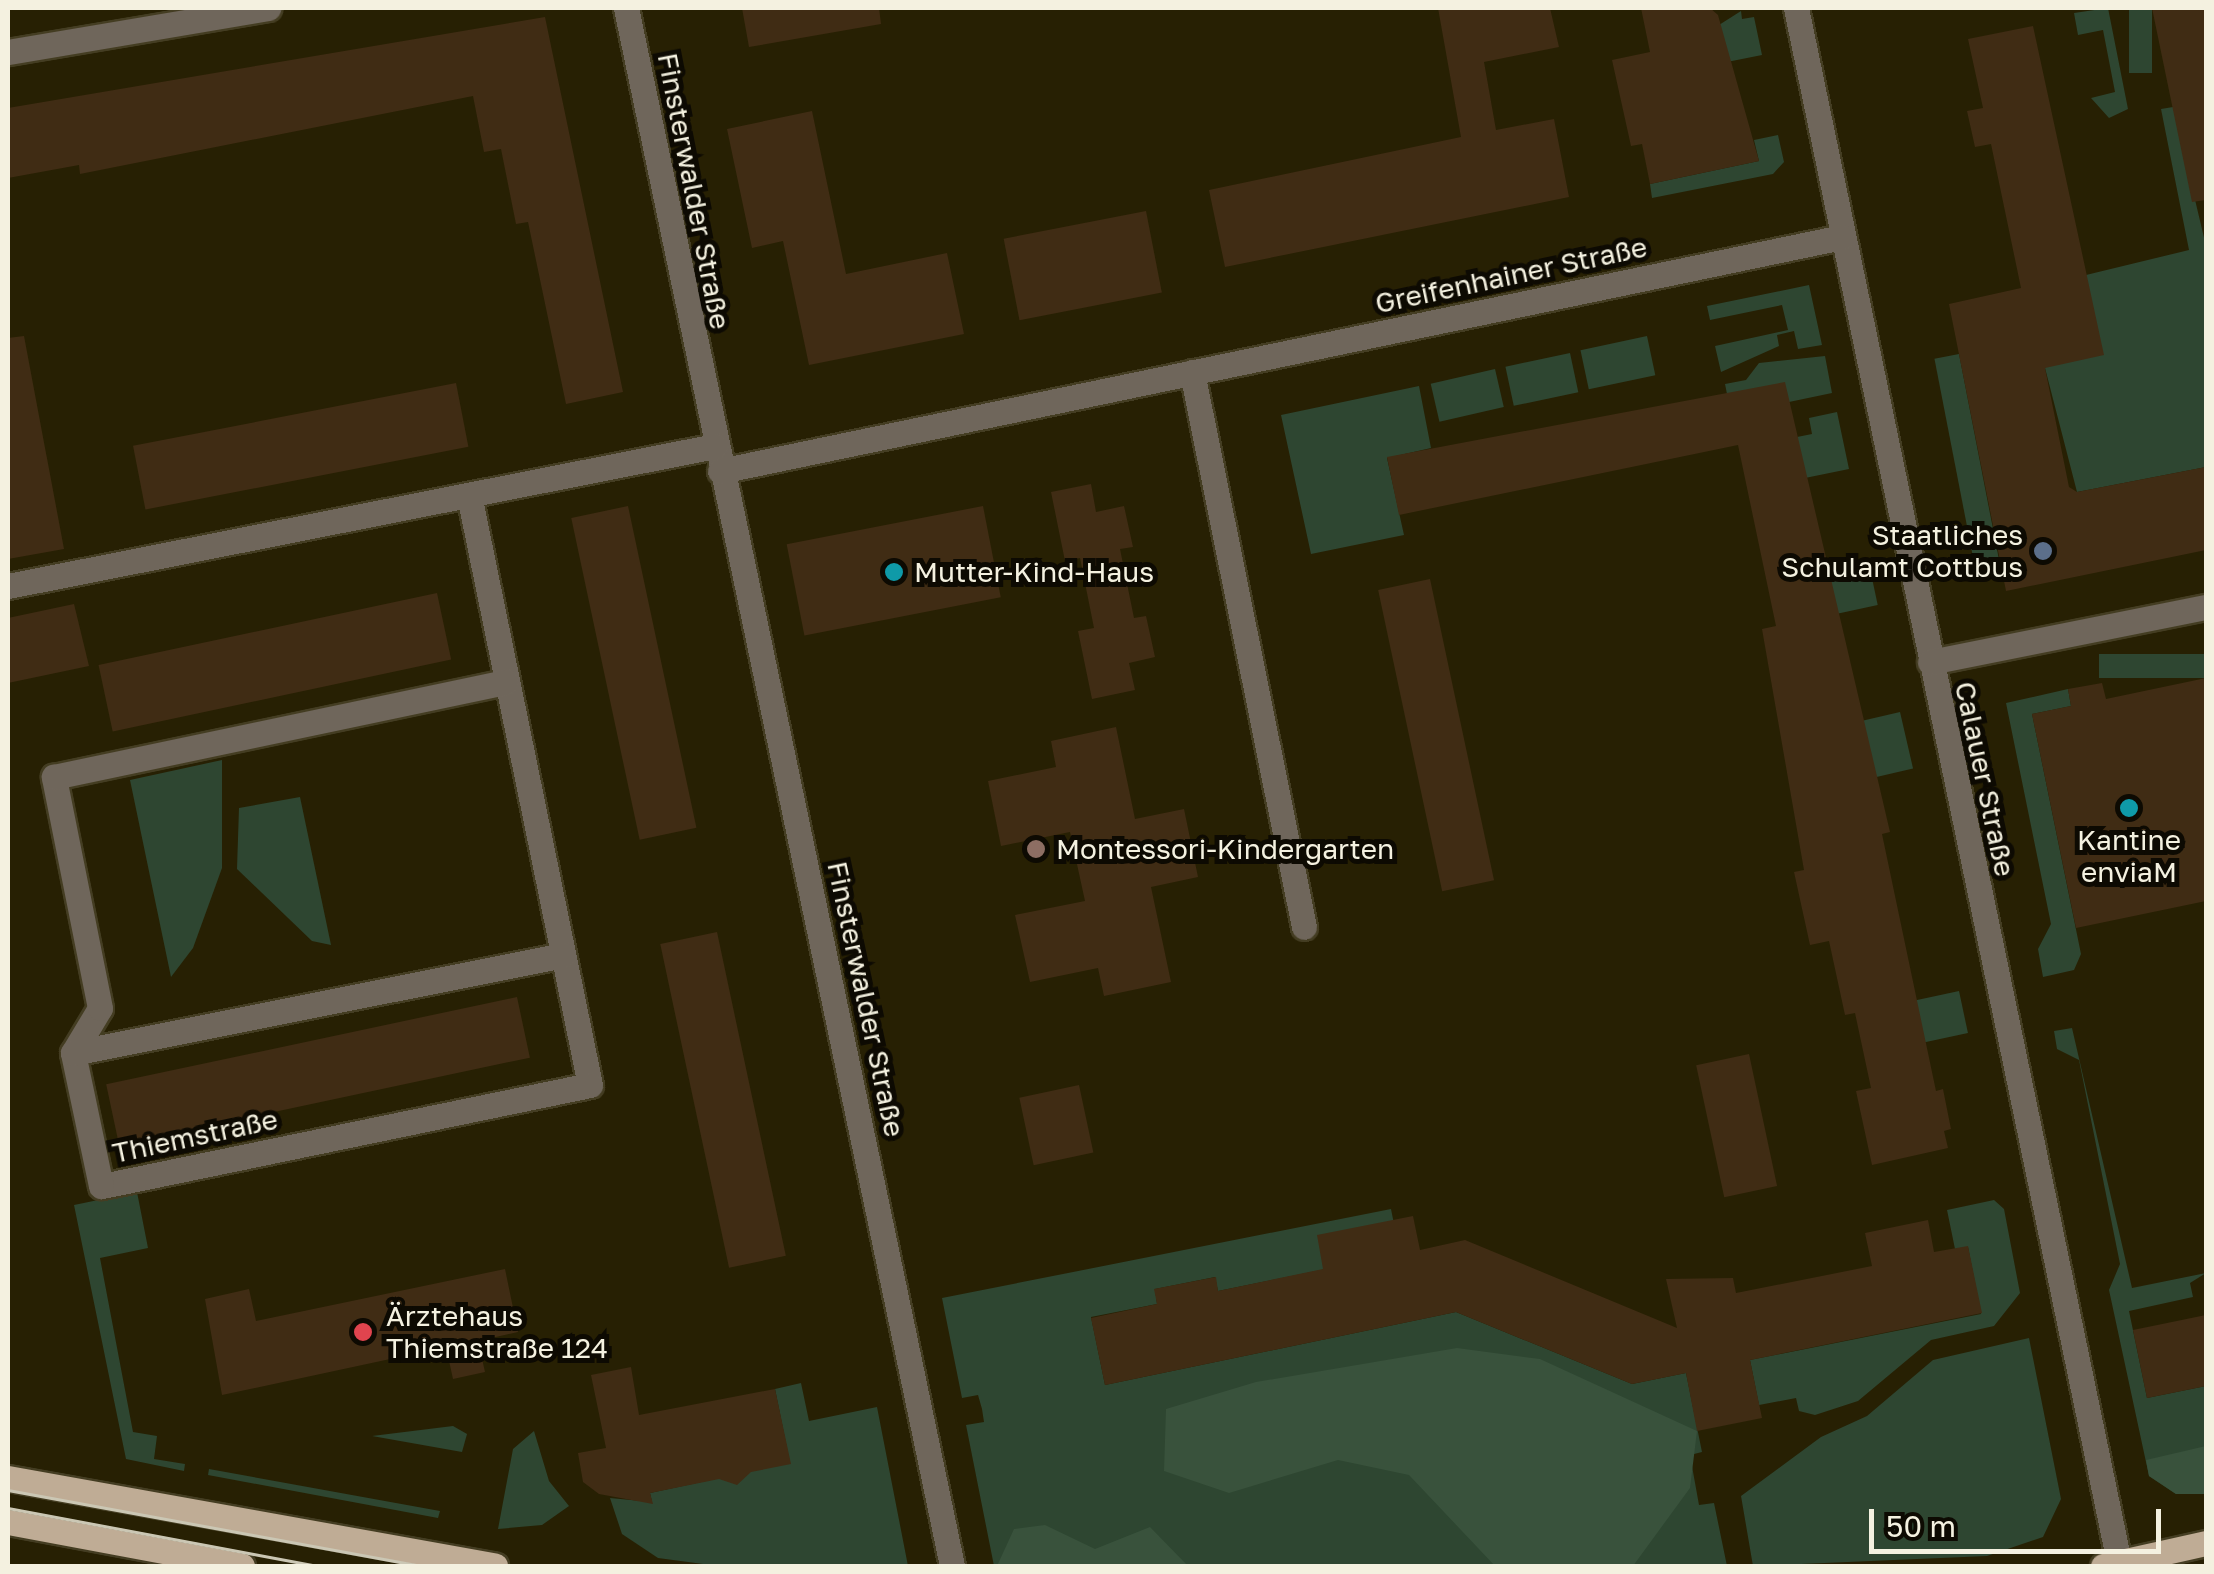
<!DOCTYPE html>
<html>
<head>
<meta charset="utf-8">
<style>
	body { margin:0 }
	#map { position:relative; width:2214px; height:1574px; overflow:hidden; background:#272003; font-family:"Golos Text",sans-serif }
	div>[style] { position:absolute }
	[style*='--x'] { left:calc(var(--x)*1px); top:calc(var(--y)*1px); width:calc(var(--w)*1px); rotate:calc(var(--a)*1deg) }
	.green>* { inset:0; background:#2e4631; transform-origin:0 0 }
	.forest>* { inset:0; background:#39523c }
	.building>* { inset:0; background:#402c14; transform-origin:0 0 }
	.roads { filter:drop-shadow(2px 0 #443d22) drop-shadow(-2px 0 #443d22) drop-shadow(0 2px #443d22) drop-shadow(0 -2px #443d22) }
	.minor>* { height:25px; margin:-12.5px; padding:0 12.5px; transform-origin:12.5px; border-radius:12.5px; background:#6f665b }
	.major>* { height:25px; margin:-12.5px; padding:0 12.5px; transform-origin:12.5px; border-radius:12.5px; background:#bfac95 }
	.tram>* { height:2.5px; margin:-1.25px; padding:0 1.25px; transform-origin:1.25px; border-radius:1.25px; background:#cbc7b4 }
	.dots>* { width:28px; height:28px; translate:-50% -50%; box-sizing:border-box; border:5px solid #0d0a02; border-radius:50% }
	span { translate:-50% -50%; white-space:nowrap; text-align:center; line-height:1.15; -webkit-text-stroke:10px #0d0a02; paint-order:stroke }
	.street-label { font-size:28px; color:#f4f1e0 }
	.poi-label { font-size:28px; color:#f4f1e0 }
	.right { translate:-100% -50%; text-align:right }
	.left { translate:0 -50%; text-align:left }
	.frame { position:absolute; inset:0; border:10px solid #f4f1e0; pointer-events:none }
	.scale { position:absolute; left:1869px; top:1509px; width:292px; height:45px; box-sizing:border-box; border:5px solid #f4f1e0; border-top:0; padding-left:12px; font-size:30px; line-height:35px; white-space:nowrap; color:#f4f1e0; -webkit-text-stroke:8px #0d0a02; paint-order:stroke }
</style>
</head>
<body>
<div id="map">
	<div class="green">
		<i style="clip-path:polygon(2108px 8px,2128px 109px,2109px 118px,2091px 98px,2115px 92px,2103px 30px,2078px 35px,2074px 13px)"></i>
		<i style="left:2129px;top:8px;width:23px;height:65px"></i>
		<i style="clip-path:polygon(1741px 11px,1742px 19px,1754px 17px,1762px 55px,1722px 63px,1719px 25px)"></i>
		<i style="clip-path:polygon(2173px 107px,2206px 246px,2206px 467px,2077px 492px,2045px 368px,2086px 275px,2189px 250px,2161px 109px)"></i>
		<i style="clip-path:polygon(1778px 135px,1784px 162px,1773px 174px,1652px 198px,1650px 184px,1759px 161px,1754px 140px)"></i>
		<i style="clip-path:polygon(1809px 285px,1822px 345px,1798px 349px,1794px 331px,1777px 335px,1779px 346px,1721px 372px,1715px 346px,1788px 330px,1782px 305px,1710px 320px,1707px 306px)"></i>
		<i style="left:1647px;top:336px;width:40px;height:68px;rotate:78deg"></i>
		<i style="left:1570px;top:353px;width:40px;height:66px;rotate:78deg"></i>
		<i style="left:1959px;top:354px;width:220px;height:25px;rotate:79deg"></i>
		<i style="clip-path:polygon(1825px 356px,1832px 393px,1789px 402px,1727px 394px,1725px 384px,1746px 380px,1759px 363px)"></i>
		<i style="left:1495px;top:369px;width:39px;height:66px;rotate:77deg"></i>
		<i style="clip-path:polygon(1419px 386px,1431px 448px,1387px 458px,1404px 535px,1311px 554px,1281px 415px)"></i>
		<i style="clip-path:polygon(1837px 412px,1849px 469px,1805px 478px,1797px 437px,1812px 434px,1809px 418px)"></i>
		<i style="left:1869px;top:564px;width:42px;height:45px;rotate:78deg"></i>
		<i style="left:2206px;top:654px;width:24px;height:107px;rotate:90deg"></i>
		<i style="clip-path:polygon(2068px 689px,2071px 706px,2032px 714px,2081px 954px,2074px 970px,2043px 977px,2038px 949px,2051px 924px,2006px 703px)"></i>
		<i style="left:1900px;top:712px;width:58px;height:43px;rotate:77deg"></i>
		<i style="clip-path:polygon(222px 760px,222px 868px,193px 948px,171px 977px,130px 780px)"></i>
		<i style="clip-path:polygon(300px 797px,331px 945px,312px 941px,237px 869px,239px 808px)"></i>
		<i style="left:1959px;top:991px;width:43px;height:44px;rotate:78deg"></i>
		<i style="clip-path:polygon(2072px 1028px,2132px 1288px,2206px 1273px,2190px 1283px,2193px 1297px,2129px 1311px,2147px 1398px,2206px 1386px,2206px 1494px,2176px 1494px,2149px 1476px,2109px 1290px,2120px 1264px,2079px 1060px,2057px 1049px,2054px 1031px)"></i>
		<i style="clip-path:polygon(137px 1192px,148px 1248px,100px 1258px,133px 1432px,157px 1436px,154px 1459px,185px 1464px,184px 1471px,126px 1459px,74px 1205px)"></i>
		<i style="clip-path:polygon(1994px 1200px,2004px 1209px,2020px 1293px,1994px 1326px,1931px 1340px,1858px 1401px,1815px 1415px,1799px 1411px,1796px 1398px,1759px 1405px,1750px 1360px,1981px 1314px,1968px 1247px,1955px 1249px,1947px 1210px)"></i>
		<i style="clip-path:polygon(1391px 1209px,1400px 1254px,1218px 1291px,1215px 1277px,1155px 1289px,1157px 1304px,1091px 1317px,1105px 1385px,1456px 1312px,1632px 1384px,1686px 1373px,1702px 1452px,1690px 1455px,1699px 1505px,1714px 1503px,1727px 1566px,994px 1566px,966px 1425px,984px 1422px,982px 1409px,978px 1395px,962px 1398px,942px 1298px)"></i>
		<i style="clip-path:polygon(2029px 1338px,2061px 1499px,2043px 1537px,1987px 1556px,1753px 1566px,1741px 1496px,1821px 1437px,1867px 1416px,1933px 1360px)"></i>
		<i style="clip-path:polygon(801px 1383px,809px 1421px,877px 1407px,908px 1566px,718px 1566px,658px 1558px,622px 1534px,610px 1498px,652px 1502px,650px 1493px,790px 1463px,775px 1389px)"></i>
		<i style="clip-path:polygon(453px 1426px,467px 1434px,462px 1452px,372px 1436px)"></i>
		<i style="clip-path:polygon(534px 1431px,549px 1481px,569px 1506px,542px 1525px,498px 1529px,513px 1449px)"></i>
		<i style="clip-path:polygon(209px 1469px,440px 1511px,438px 1518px,208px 1475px)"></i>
	</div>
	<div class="forest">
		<i style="clip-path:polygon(1457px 1348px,1540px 1359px,1697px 1431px,1690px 1488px,1633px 1566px,1495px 1566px,1409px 1475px,1338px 1460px,1229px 1493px,1164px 1471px,1166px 1409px,1256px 1382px)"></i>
		<i style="clip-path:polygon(2206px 1446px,2206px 1494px,2176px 1494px,2149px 1476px,2146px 1460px)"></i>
		<i style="clip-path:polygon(1045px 1525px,1095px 1549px,1150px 1527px,1188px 1566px,997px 1566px,1014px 1529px)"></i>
	</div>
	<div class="building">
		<i style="clip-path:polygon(742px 8px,879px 8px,881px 24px,749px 47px)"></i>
		<i style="clip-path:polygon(1438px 8px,1550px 8px,1559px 47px,1484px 62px,1496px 130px,1554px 119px,1569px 197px,1225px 267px,1209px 190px,1461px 137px)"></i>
		<i style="clip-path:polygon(1641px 8px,1710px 8px,1718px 15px,1759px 161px,1650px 184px,1642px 144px,1631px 146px,1612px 60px,1650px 52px)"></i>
		<i style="clip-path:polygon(2152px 8px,2206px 8px,2206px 200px,2192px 202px)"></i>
		<i style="clip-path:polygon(545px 17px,623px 392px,566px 404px,528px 222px,516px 224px,501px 149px,484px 152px,473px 96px,80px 174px,79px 165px,8px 178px,8px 108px)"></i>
		<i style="clip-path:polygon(2033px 26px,2104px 355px,2045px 368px,2069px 487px,2077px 492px,2206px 467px,2206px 550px,2006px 591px,1949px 304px,2021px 288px,1991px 144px,1975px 147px,1967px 111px,1983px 108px,1968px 39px)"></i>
		<i style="clip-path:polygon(812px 111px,846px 274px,947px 253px,964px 334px,809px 365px,783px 241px,752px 248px,727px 129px)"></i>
		<i style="left:1146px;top:211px;width:83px;height:145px;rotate:79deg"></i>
		<i style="clip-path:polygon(24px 336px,64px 549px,8px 559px,8px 338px)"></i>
		<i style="clip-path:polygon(1785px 382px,1890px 832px,1882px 834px,1936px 1091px,1943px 1089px,1951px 1129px,1944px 1131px,1948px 1148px,1872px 1165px,1856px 1091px,1871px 1088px,1855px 1013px,1845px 1015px,1829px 941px,1810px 945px,1794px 872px,1804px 870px,1762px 629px,1776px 626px,1738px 445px,1399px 515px,1387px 457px)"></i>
		<i style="left:456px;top:383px;width:65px;height:329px;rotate:79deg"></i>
		<i style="clip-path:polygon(1091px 484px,1096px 512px,1124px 506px,1133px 547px,1120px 549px,1134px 618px,1146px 616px,1155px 657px,1129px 663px,1135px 690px,1092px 699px,1078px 631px,1094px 628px,1080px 558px,1065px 561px,1051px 492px)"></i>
		<i style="left:628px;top:506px;width:329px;height:58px;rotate:78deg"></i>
		<i style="left:983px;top:506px;width:93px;height:200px;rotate:79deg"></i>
		<i style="left:1430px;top:579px;width:308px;height:53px;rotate:78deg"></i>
		<i style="left:437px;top:593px;width:68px;height:346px;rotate:78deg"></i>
		<i style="clip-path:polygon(74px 604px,89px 666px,8px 683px,8px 618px)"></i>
		<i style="clip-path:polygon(2206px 678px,2206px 901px,2076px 928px,2032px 714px,2071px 706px,2068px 689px,2102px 683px,2106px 699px)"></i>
		<i style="clip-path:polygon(1116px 727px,1135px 819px,1184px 809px,1198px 877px,1151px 887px,1171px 982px,1104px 996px,1098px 968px,1030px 982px,1015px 915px,1085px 901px,1070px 832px,1001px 846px,988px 781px,1056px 767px,1051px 741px)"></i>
		<i style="left:717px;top:932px;width:331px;height:58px;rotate:78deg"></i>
		<i style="left:517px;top:997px;width:62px;height:420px;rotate:78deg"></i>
		<i style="left:1749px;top:1054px;width:135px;height:54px;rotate:78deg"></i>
		<i style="left:1079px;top:1085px;width:69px;height:61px;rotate:78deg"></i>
		<i style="clip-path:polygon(1413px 1216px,1420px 1250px,1465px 1240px,1677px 1328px,1666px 1279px,1733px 1278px,1736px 1293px,1872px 1266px,1865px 1233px,1928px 1220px,1934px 1252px,1968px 1246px,1982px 1313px,1750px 1360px,1762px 1418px,1697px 1431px,1686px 1373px,1632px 1384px,1456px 1312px,1105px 1385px,1091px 1318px,1157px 1304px,1154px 1289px,1216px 1277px,1218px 1291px,1323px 1269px,1317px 1235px)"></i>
		<i style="clip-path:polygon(505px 1269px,518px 1332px,478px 1341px,485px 1372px,453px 1379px,446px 1347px,222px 1395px,205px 1299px,249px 1289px,256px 1321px)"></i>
		<i style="clip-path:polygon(2206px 1315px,2206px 1386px,2147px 1398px,2133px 1330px)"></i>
		<i style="clip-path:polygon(631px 1367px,639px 1415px,775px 1389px,791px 1464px,751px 1472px,737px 1485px,719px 1479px,650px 1493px,653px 1504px,599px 1494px,583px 1482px,578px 1453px,606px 1448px,591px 1375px)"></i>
	</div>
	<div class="roads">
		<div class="minor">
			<i style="--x:626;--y:8;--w:1592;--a:78.18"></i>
			<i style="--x:1796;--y:8;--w:1587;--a:78.26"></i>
			<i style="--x:8;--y:52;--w:264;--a:-9.6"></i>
			<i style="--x:1192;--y:372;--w:566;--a:78.59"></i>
			<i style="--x:720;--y:471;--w:1146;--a:-11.78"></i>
			<i style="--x:469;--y:495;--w:602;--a:78.41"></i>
			<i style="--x:590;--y:1085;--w:499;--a:168.3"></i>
			<i style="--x:101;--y:1186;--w:136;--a:-101.9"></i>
			<i style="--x:73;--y:1053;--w:52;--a:-59"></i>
			<i style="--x:100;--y:1008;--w:236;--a:-101.3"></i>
			<i style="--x:54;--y:777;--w:462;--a:-11.9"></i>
			<i style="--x:8;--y:586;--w:721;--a:-11.2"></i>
			<i style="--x:1930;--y:662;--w:281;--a:-11.3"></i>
			<i style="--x:73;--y:1053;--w:500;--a:-11.3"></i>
		</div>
		<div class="major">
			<i style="--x:8;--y:1478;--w:495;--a:10.2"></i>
			<i style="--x:8;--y:1522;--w:238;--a:10.6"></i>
			<i style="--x:2103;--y:1566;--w:106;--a:-12.6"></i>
		</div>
	</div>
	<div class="tram">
		<i style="--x:8;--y:1490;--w:423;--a:10.4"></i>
		<i style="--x:8;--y:1508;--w:316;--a:10.6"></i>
	</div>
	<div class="dots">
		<i style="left:2043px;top:551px;background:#5c6f8a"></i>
		<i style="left:894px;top:572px;background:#0f9aa8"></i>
		<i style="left:2129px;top:808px;background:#0f9aa8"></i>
		<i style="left:1036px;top:849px;background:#8d6e63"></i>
		<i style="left:363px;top:1332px;background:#e0444e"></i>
	</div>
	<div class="street-label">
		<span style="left:694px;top:191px;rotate:79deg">Finsterwalder Straße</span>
		<span style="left:1511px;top:275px;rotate:-12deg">Greifenhainer Straße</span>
		<span style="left:1985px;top:779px;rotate:78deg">Calauer Straße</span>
		<span style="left:866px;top:999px;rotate:78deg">Finsterwalder Straße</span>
		<span style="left:195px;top:1136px;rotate:-12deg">Thiemstraße</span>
	</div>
	<div class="poi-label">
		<span class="right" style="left:2023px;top:551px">Staatliches<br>Schulamt Cottbus</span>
		<span class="left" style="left:914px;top:572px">Mutter-Kind-Haus</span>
		<span style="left:2129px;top:856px">Kantine<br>enviaM</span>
		<span class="left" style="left:1056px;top:849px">Montessori-Kindergarten</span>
		<span class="left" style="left:386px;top:1332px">Ärztehaus<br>Thiemstraße 124</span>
	</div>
	<div class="frame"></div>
	<div class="scale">50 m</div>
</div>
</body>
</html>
